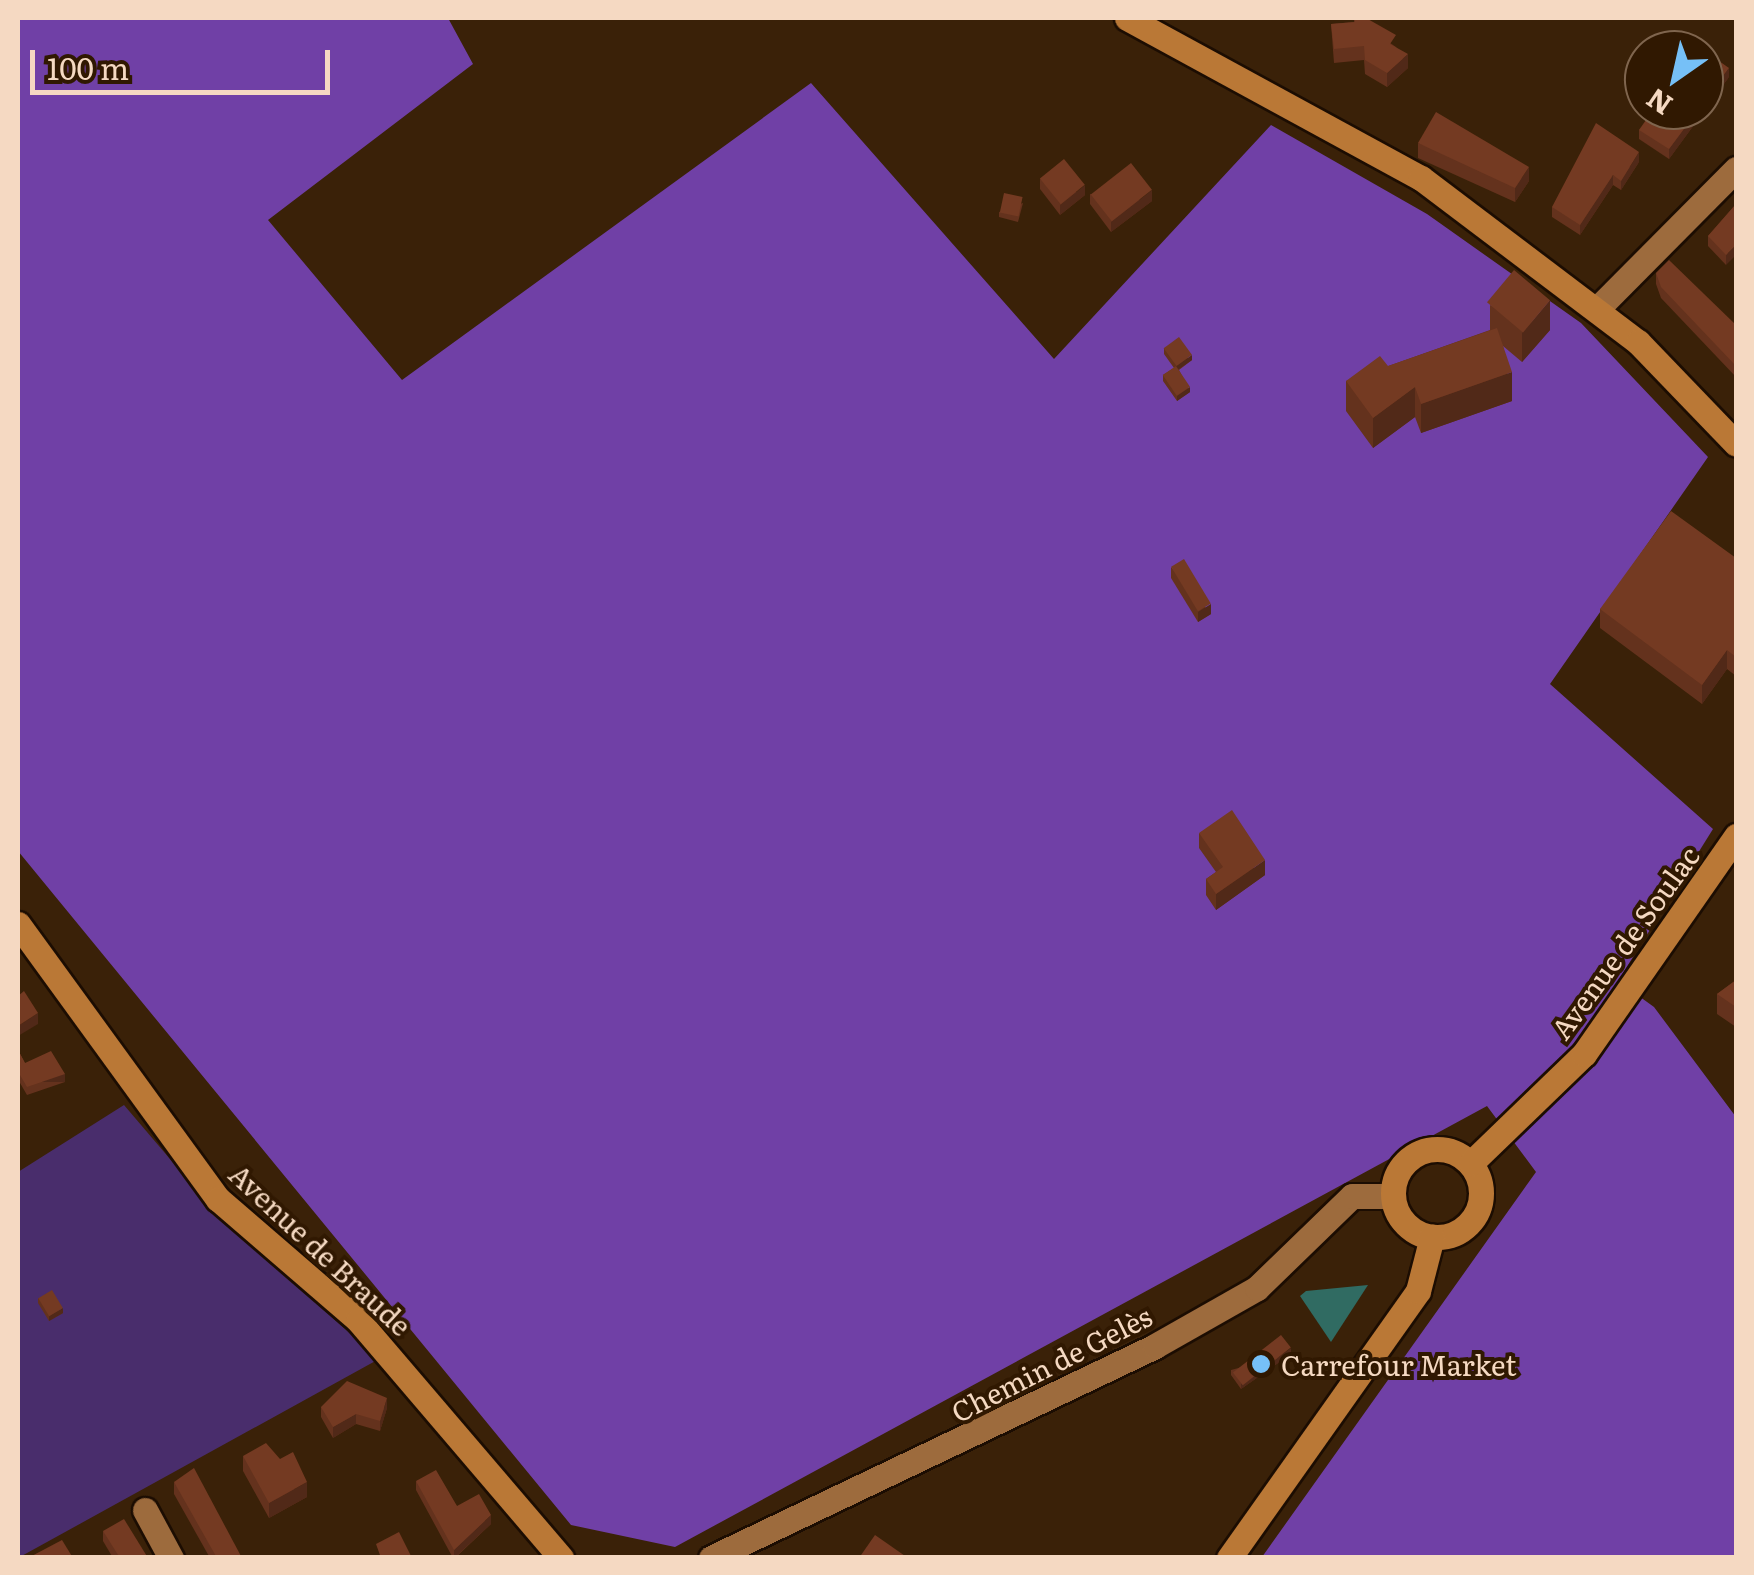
<!DOCTYPE html>
<html>
<head>
<meta charset="utf-8">
<style>
	body { margin:0 }
	#map { position:relative; width:1754px; height:1575px; overflow:hidden; background:#3a2108; font-family:Literata,serif }
	div>[style] { position:absolute }
	[style*='--x'] { left:calc(var(--x)*1px); top:calc(var(--y)*1px); width:calc(var(--w)*1px); rotate:calc(var(--a)*1deg) }
	.green>* { inset:0; background:#492d6c }
	.forest>* { inset:0; background:#7040a6 }
	.water>* { inset:0; background:#306b62 }
	.roads { filter:drop-shadow(2px 0 #1c0d02) drop-shadow(-2px 0 #1c0d02) drop-shadow(0 2px #1c0d02) drop-shadow(0 -2px #1c0d02) }
	.street>* { height:25px; margin:-12.5px; padding:0 12.5px; transform-origin:12.5px; border-radius:12.5px; background:#9d6b3d }
	.secondary>* { height:25px; margin:-12.5px; padding:0 12.5px; transform-origin:12.5px; border-radius:12.5px; background:#ba7836 }
	.secondary>.ring { margin:-12.5px; padding:0; box-sizing:content-box; background:none; border:25px solid #ba7836; border-radius:50% }
	.wall>* { inset:0; background:#64321d }
	.shaded-wall>* { inset:0; background:#512918; transform-origin:0 0 }
	.building>* { inset:0; background:#743a22; transform-origin:0 0 }
	.dots>* { width:28px; height:28px; translate:-50% -50%; box-sizing:border-box; border:5px solid #301801; border-radius:50% }
	span { translate:-50% -50%; white-space:nowrap; text-align:center; line-height:1.15; -webkit-text-stroke:8px #301801; paint-order:stroke }
	.street-label { font-size:28px; color:#f5d9c2 }
	.poi-label { font-size:28px; color:#f5d9c2 }
	.left { translate:0 -50%; text-align:left }
	.frame { position:absolute; inset:0; border:20px solid #f5d9c2; pointer-events:none }
	.north { position:absolute; left:1624px; top:30px; width:100px; height:100px; box-sizing:border-box; background:#301801; border:2px solid #7f654e; border-radius:50%; rotate:214deg; font-size:28px; font-weight:700; line-height:40px; text-align:center; color:#f5d9c2 }
	.north::after { content:''; display:block; margin:auto; width:35px; height:45px; background:#76c0f7; clip-path:polygon(50% 0,100% 100%,50% 72%,0 100%) }
	.scale { position:absolute; left:30px; top:50px; width:300px; height:45px; box-sizing:border-box; border:5px solid #f5d9c2; border-top:0; padding-left:12px; font-size:30px; line-height:35px; white-space:nowrap; color:#f5d9c2; -webkit-text-stroke:8px #301801; paint-order:stroke }
</style>
</head>
<body>
<div id="map">
	<div class="green">
		<i style="clip-path:polygon(124px 1105px,222px 1220px,379px 1359px,18px 1558px,18px 1172px)"></i>
	</div>
	<div class="forest">
		<i style="clip-path:polygon(18px 18px,448px 18px,473px 64px,268px 220px,402px 380px,811px 83px,1054px 359px,1271px 125px,1427px 214px,1581px 323px,1708px 457px,1550px 684px,1713px 829px,1618px 981px,1654px 1007px,1736px 1117px,1736px 1557px,1262px 1557px,1536px 1172px,1487px 1106px,675px 1547px,571px 1525px,18px 851px)"></i>
	</div>
	<div class="water">
		<i style="clip-path:polygon(1368px 1285px,1331px 1342px,1300px 1296px,1306px 1291px)"></i>
	</div>
	<div class="roads">
		<div class="street">
			<i style="--x:1598;--y:308;--w:196;--a:-45.2"></i>
			<i style="--x:145;--y:1510;--w:55;--a:61.6"></i>
			<i style="--x:711;--y:1558;--w:492;--a:-25.5"></i>
			<i style="--x:1155;--y:1346;--w:117;--a:-29.6"></i>
			<i style="--x:1257;--y:1288;--w:132;--a:-44.1"></i>
			<i style="--x:1352;--y:1196;--w:41;--a:0"></i>
		</div>
		<div class="secondary">
			<i style="--x:1127;--y:18;--w:335;--a:28.6"></i>
			<i style="--x:1421;--y:178;--w:272;--a:37.1"></i>
			<i style="--x:1638;--y:342;--w:141;--a:46.1"></i>
			<i style="--x:18;--y:924;--w:340;--a:54"></i>
			<i style="--x:218;--y:1199;--w:185;--a:40.8"></i>
			<i style="--x:358;--y:1320;--w:313;--a:49.5"></i>
			<i class="ring" style="left:1393px;top:1149px;width:63px;height:63px"></i>
			<i style="--x:1471;--y:1163;--w:157;--a:-44"></i>
			<i style="--x:1584;--y:1054;--w:266;--a:-55.1"></i>
			<i style="--x:1229;--y:1558;--w:327;--a:-54.7"></i>
			<i style="--x:1418;--y:1291;--w:56;--a:-75.5"></i>
		</div>
	</div>
	<div class="wall">
		<i style="clip-path:polygon(1354px 18px,1396px 47px,1408px 68px,1387px 87px,1365px 74px,1364px 60px,1334px 63px,1331px 24px,1354px 22px)"></i>
		<i style="clip-path:polygon(1729px 77px,1669px 159px,1639px 139px,1639px 130px)"></i>
		<i style="clip-path:polygon(1418px 143px,1529px 181px,1515px 202px,1418px 158px)"></i>
		<i style="clip-path:polygon(1639px 162px,1621px 190px,1613px 185px,1580px 235px,1552px 217px,1552px 207px)"></i>
		<i style="clip-path:polygon(1040px 179px,1085px 195px,1060px 215px,1040px 189px)"></i>
		<i style="clip-path:polygon(1090px 194px,1152px 201px,1111px 232px,1090px 204px)"></i>
		<i style="clip-path:polygon(1023px 203px,1018px 222px,999px 217px,999px 212px)"></i>
		<i style="clip-path:polygon(1736px 204px,1726px 265px,1708px 246px,1708px 236px)"></i>
		<i style="clip-path:polygon(1656px 273px,1736px 325px,1736px 377px,1661px 298px,1656px 284px)"></i>
		<i style="clip-path:polygon(1490px 305px,1550px 330px,1522px 362px,1503px 346px,1512px 401px,1421px 433px,1415px 417px,1373px 448px,1346px 411px,1346px 381px,1490px 330px)"></i>
		<i style="clip-path:polygon(1164px 348px,1192px 360px,1179px 370px,1190px 392px,1177px 401px,1163px 381px,1163px 375px,1174px 368px,1164px 354px)"></i>
		<i style="clip-path:polygon(1736px 558px,1736px 676px,1727px 669px,1702px 704px,1600px 628px,1600px 609px)"></i>
		<i style="clip-path:polygon(1171px 567px,1211px 614px,1198px 622px,1171px 578px)"></i>
		<i style="clip-path:polygon(1199px 833px,1265px 875px,1216px 910px,1206px 895px,1206px 879px,1216px 872px,1199px 848px)"></i>
		<i style="clip-path:polygon(1736px 980px,1736px 1027px,1717px 1014px,1717px 994px)"></i>
		<i style="clip-path:polygon(18px 1050px,25px 1063px,65px 1082px,27px 1095px,20px 1083px)"></i>
		<i style="clip-path:polygon(38px 1298px,63px 1313px,49px 1321px,38px 1303px)"></i>
		<i style="clip-path:polygon(1291px 1354px,1241px 1389px,1231px 1375px,1231px 1370px)"></i>
		<i style="clip-path:polygon(321px 1407px,387px 1408px,380px 1431px,356px 1424px,333px 1438px,321px 1417px)"></i>
		<i style="clip-path:polygon(243px 1456px,307px 1497px,269px 1518px,243px 1471px)"></i>
		<i style="clip-path:polygon(416px 1481px,457px 1506px,491px 1524px,455px 1558px,453px 1558px,416px 1490px)"></i>
		<i style="clip-path:polygon(174px 1482px,242px 1558px,210px 1558px,174px 1494px)"></i>
		<i style="clip-path:polygon(103px 1531px,148px 1558px,113px 1558px,103px 1541px)"></i>
	</div>
	<div class="shaded-wall">
		<i style="clip-path:polygon(1408px 54px,1408px 68px,1387px 87px,1387px 73px)"></i>
		<i style="clip-path:polygon(1729px 68px,1729px 77px,1669px 159px,1669px 149px,1698px 110px,1704px 110px,1704px 102px)"></i>
		<i style="clip-path:polygon(1639px 152px,1639px 162px,1621px 190px,1621px 181px)"></i>
		<i style="clip-path:polygon(1529px 167px,1529px 181px,1515px 202px,1515px 188px)"></i>
		<i style="clip-path:polygon(1613px 175px,1613px 185px,1580px 235px,1580px 225px)"></i>
		<i style="clip-path:polygon(1085px 185px,1085px 195px,1060px 215px,1060px 205px)"></i>
		<i style="clip-path:polygon(1152px 190px,1152px 201px,1111px 232px,1111px 222px)"></i>
		<i style="clip-path:polygon(1736px 245px,1736px 255px,1726px 265px,1726px 255px)"></i>
		<i style="clip-path:polygon(1550px 300px,1550px 330px,1522px 362px,1522px 333px)"></i>
		<i style="clip-path:polygon(1192px 355px,1192px 360px,1176px 371px,1176px 366px)"></i>
		<i style="clip-path:polygon(1512px 372px,1512px 401px,1421px 433px,1421px 404px)"></i>
		<i style="clip-path:polygon(1190px 387px,1190px 392px,1177px 401px,1177px 396px)"></i>
		<i style="clip-path:polygon(1415px 387px,1415px 417px,1373px 448px,1373px 418px)"></i>
		<i style="clip-path:polygon(1211px 604px,1211px 614px,1198px 622px,1198px 612px)"></i>
		<i style="clip-path:polygon(1727px 650px,1727px 669px,1702px 704px,1702px 685px)"></i>
		<i style="clip-path:polygon(1265px 860px,1265px 875px,1216px 910px,1216px 894px)"></i>
		<i style="clip-path:polygon(38px 1013px,38px 1024px,18px 1036px,18px 1026px)"></i>
		<i style="left:65px;top:1074px;width:8px;height:40px;rotate:90deg"></i>
		<i style="clip-path:polygon(63px 1308px,63px 1313px,49px 1321px,49px 1316px)"></i>
		<i style="clip-path:polygon(1291px 1348px,1291px 1354px,1241px 1389px,1241px 1384px)"></i>
		<i style="clip-path:polygon(387px 1398px,387px 1408px,380px 1431px,380px 1421px)"></i>
		<i style="clip-path:polygon(356px 1414px,356px 1424px,333px 1438px,333px 1427px)"></i>
		<i style="clip-path:polygon(307px 1482px,307px 1497px,269px 1518px,269px 1503px)"></i>
		<i style="clip-path:polygon(491px 1515px,491px 1524px,454px 1558px,454px 1550px)"></i>
	</div>
	<div class="building">
		<i style="clip-path:polygon(1355px 18px,1366px 18px,1396px 35px,1390px 44px,1408px 54px,1387px 73px,1365px 60px,1364px 46px,1334px 49px,1331px 24px,1355px 22px)"></i>
		<i style="clip-path:polygon(1709px 54px,1729px 68px,1704px 102px,1704px 61px)"></i>
		<i style="clip-path:polygon(1653px 110px,1698px 110px,1669px 149px,1639px 130px)"></i>
		<i style="clip-path:polygon(1436px 112px,1529px 167px,1515px 188px,1418px 143px)"></i>
		<i style="clip-path:polygon(1596px 123px,1639px 152px,1621px 181px,1613px 175px,1580px 225px,1552px 207px)"></i>
		<i style="left:1064px;top:159px;width:33px;height:31px;rotate:51deg"></i>
		<i style="left:1131px;top:163px;width:34px;height:51px;rotate:52deg"></i>
		<i style="left:1004px;top:193px;width:19px;height:20px;rotate:12deg"></i>
		<i style="clip-path:polygon(1736px 204px,1736px 245px,1726px 255px,1708px 236px)"></i>
		<i style="clip-path:polygon(1669px 260px,1736px 325px,1736px 366px,1661px 287px,1656px 273px)"></i>
		<i style="left:1514px;top:270px;width:47px;height:42px;rotate:40deg"></i>
		<i style="clip-path:polygon(1497px 328px,1512px 372px,1421px 404px,1415px 387px,1373px 418px,1346px 381px,1380px 356px,1388px 366px)"></i>
		<i style="left:1179px;top:337px;width:22px;height:19px;rotate:54deg"></i>
		<i style="left:1176px;top:366px;width:25px;height:16px;rotate:56deg"></i>
		<i style="clip-path:polygon(1671px 511px,1736px 558px,1736px 657px,1727px 650px,1702px 685px,1600px 609px)"></i>
		<i style="left:1184px;top:559px;width:52px;height:15px;rotate:59deg"></i>
		<i style="clip-path:polygon(1232px 810px,1265px 860px,1216px 894px,1206px 879px,1223px 867px,1199px 833px)"></i>
		<i style="clip-path:polygon(1736px 980px,1736px 1007px,1717px 994px)"></i>
		<i style="clip-path:polygon(24px 991px,38px 1013px,18px 1026px,18px 996px)"></i>
		<i style="clip-path:polygon(18px 1050px,25px 1063px,51px 1051px,65px 1074px,27px 1087px,20px 1075px,18px 1076px)"></i>
		<i style="left:52px;top:1290px;width:21px;height:16px;rotate:59deg"></i>
		<i style="left:1281px;top:1335px;width:16px;height:61px;rotate:52deg"></i>
		<i style="clip-path:polygon(347px 1381px,387px 1398px,380px 1421px,356px 1414px,333px 1427px,321px 1407px)"></i>
		<i style="clip-path:polygon(266px 1443px,280px 1459px,293px 1452px,307px 1482px,269px 1503px,243px 1456px)"></i>
		<i style="clip-path:polygon(194px 1468px,242px 1558px,217px 1558px,174px 1482px)"></i>
		<i style="clip-path:polygon(436px 1470px,457px 1506px,479px 1494px,491px 1515px,454px 1550px,416px 1481px)"></i>
		<i style="clip-path:polygon(124px 1519px,148px 1558px,120px 1558px,103px 1531px)"></i>
		<i style="clip-path:polygon(399px 1532px,412px 1558px,381px 1558px,376px 1544px)"></i>
		<i style="clip-path:polygon(875px 1535px,908px 1558px,859px 1558px)"></i>
		<i style="clip-path:polygon(62px 1540px,73px 1558px,28px 1558px)"></i>
	</div>
	<div class="dots">
		<i style="left:1261px;top:1364px;background:#76c0f7"></i>
	</div>
	<div class="street-label">
		<span style="left:1624px;top:942px;rotate:-54deg">Avenue de Soulac</span>
		<span style="left:321px;top:1249px;rotate:43deg">Avenue de Braude</span>
		<span style="left:1051px;top:1363px;rotate:-27deg">Chemin de Gelès</span>
	</div>
	<div class="poi-label">
		<span class="left" style="left:1281px;top:1364px">Carrefour Market</span>
	</div>
	<div class="frame"></div>
	<div class="north">N</div>
	<div class="scale">100 m</div>
</div>
</body>
</html>
